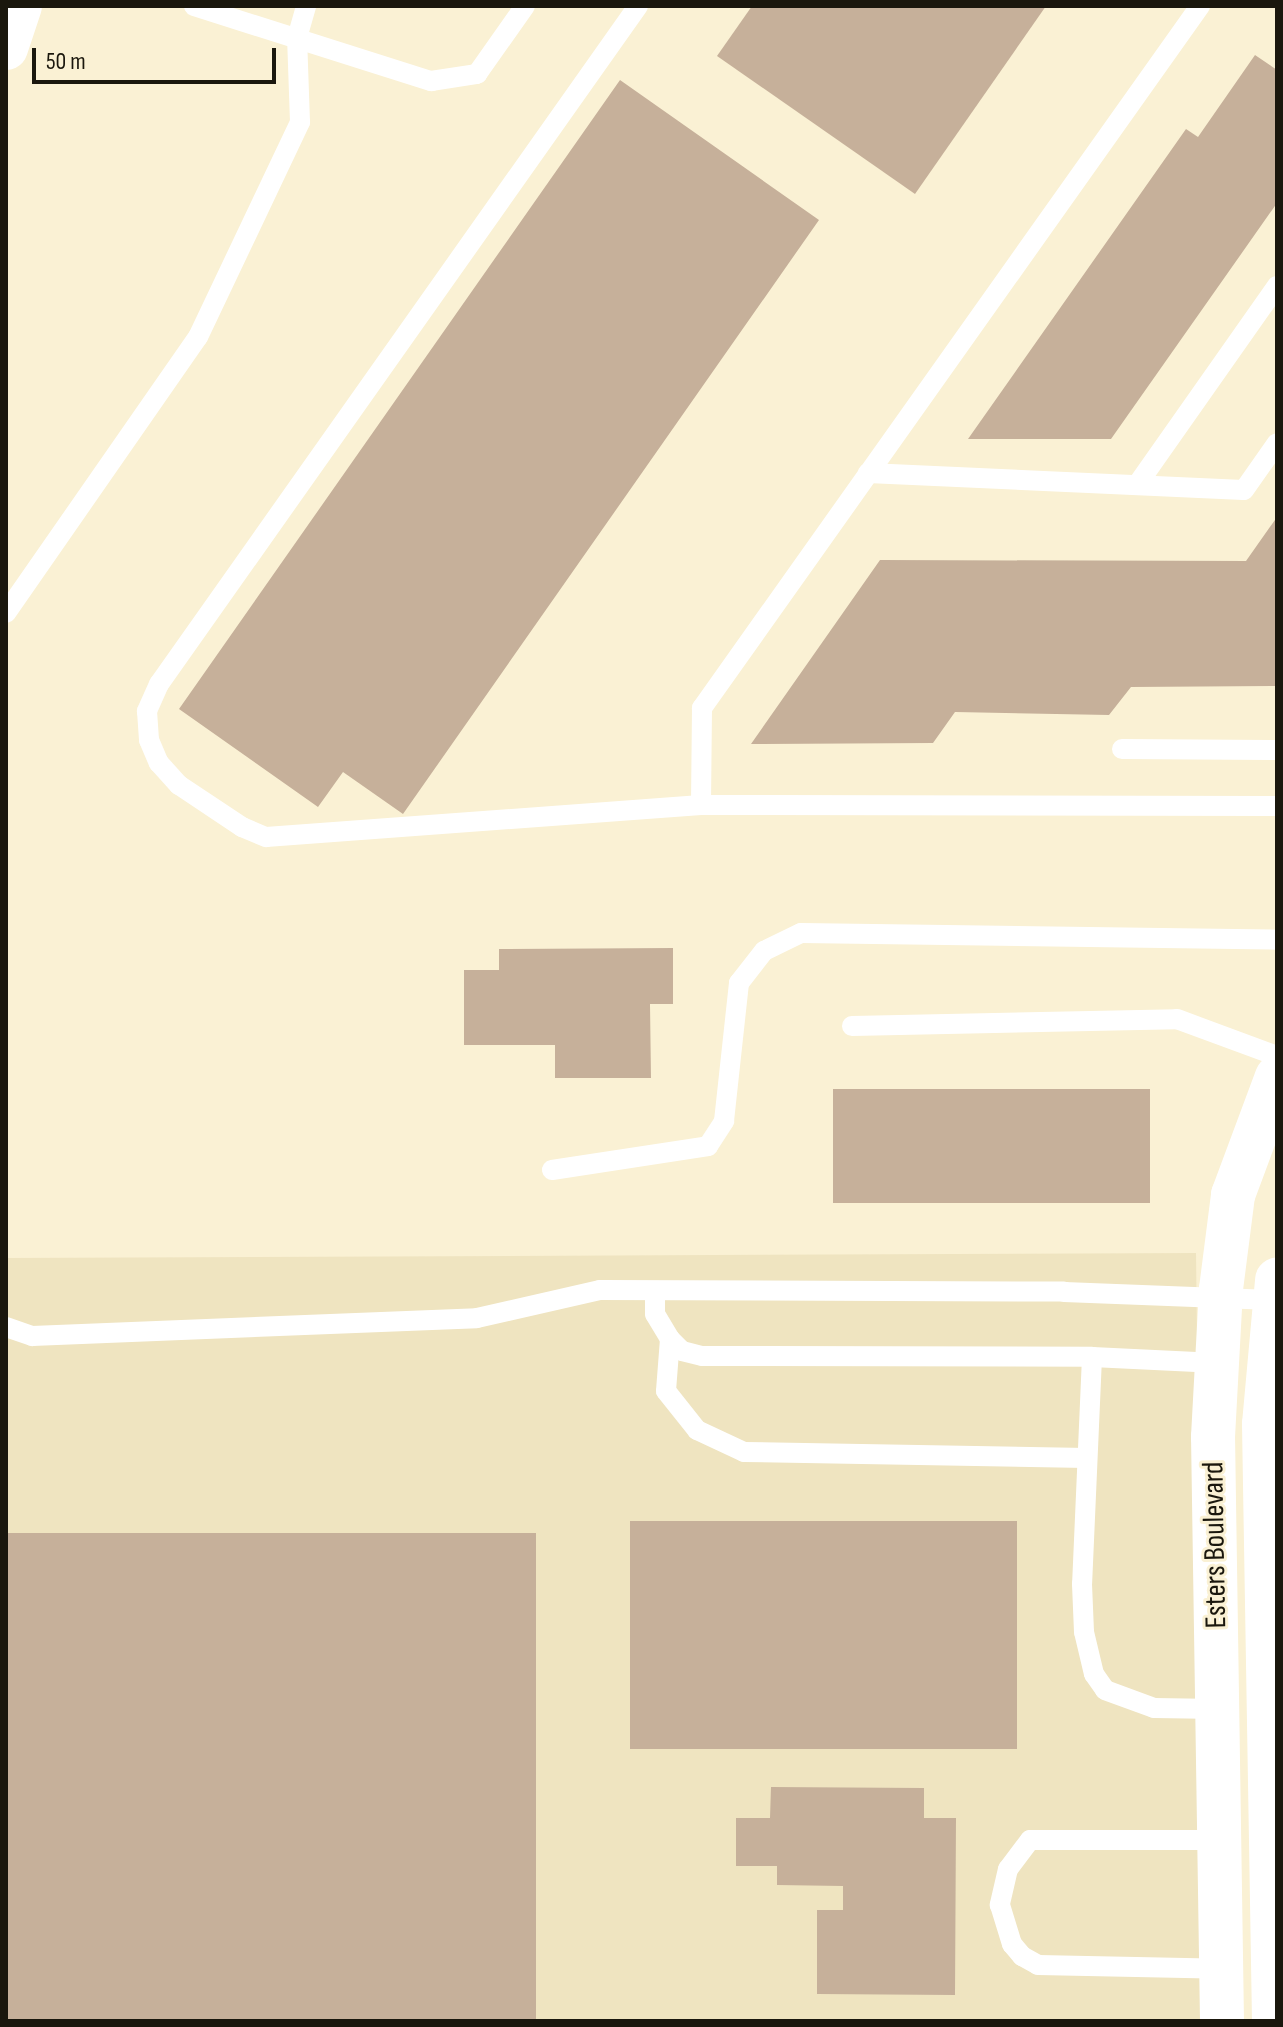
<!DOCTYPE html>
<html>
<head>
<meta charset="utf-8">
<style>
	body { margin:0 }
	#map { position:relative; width:1283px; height:2027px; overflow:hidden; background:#faf1d4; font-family:"Sofia Sans Condensed",sans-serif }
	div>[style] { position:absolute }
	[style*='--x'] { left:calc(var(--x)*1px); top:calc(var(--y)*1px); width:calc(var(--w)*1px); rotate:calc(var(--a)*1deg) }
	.built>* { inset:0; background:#efe4c0 }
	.building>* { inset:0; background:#c6b09a; transform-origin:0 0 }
	.lane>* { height:20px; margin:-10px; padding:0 10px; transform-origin:10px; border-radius:10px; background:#fff }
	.secondary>* { height:44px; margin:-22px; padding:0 22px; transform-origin:22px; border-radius:22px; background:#fff }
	span { translate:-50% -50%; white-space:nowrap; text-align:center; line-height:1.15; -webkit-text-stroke:6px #faf1d4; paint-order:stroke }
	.street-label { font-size:30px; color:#1a170d }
	.frame { position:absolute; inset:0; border:8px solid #1a170d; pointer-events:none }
	.scale { position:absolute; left:32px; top:48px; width:244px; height:36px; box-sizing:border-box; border:4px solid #1a170d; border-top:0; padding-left:10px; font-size:24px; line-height:28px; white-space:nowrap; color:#1a170d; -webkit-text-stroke:6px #faf1d4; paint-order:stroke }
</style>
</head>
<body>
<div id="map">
	<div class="built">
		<i style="clip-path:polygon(1196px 1253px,1202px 1753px,1200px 2021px,6px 2021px,6px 1258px)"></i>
	</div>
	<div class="building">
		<i style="clip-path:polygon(752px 6px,1046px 6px,915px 194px,717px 56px)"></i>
		<i style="clip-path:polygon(1255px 55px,1277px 70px,1277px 203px,1111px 439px,968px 439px,1186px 129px,1198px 137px)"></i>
		<i style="clip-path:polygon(620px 80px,819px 220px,403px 814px,343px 772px,318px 807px,179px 709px)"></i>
		<i style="clip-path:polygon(1277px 517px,1277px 686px,1131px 687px,1109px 715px,955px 712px,933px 743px,751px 744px,880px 560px,1246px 561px)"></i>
		<i style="clip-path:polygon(673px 948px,673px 1004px,650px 1004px,651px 1078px,555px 1078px,555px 1045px,464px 1045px,464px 970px,499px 970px,499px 949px)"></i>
		<i style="left:1150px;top:1089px;width:114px;height:317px;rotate:90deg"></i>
		<i style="left:630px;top:1521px;width:387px;height:228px"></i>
		<i style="left:536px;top:1533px;width:488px;height:530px;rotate:90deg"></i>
		<i style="clip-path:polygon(771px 1787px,924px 1788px,924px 1818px,956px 1818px,955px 1995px,817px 1994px,817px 1910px,843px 1910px,843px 1886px,777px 1885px,777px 1866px,736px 1866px,736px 1818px,770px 1818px)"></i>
	</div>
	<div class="lane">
		<i style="--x:194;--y:6;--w:249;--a:17.6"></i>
		<i style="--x:431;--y:81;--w:47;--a:-8.7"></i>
		<i style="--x:477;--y:74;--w:83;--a:-54.8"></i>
		<i style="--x:638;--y:6;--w:830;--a:125.24"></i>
		<i style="--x:159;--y:684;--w:30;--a:114"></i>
		<i style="--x:147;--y:711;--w:29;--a:86"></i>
		<i style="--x:149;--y:740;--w:25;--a:67"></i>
		<i style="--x:159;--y:763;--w:30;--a:48"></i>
		<i style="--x:179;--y:785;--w:76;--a:33.7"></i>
		<i style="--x:242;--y:827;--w:26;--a:23"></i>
		<i style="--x:266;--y:837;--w:436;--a:-4.2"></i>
		<i style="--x:1200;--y:6;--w:861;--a:125.35"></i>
		<i style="--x:702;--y:708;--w:97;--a:90.6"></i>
		<i style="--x:701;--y:805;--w:576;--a:0.1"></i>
		<i style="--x:868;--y:473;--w:376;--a:2.6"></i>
		<i style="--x:1244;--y:490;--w:57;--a:-54.9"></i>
		<i style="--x:1137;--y:485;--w:243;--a:-54.9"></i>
		<i style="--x:6;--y:613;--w:336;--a:-55.2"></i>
		<i style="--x:198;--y:337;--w:238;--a:-64.6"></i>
		<i style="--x:300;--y:122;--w:84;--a:-92"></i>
		<i style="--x:297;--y:38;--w:33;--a:-74"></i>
		<i style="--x:1122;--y:749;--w:155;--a:0.4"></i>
		<i style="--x:852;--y:1026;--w:325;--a:-1.2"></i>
		<i style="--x:1177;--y:1019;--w:107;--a:20.3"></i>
		<i style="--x:552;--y:1170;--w:158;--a:-8.7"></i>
		<i style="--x:708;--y:1146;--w:30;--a:-57"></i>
		<i style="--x:724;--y:1121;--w:139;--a:-83.8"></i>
		<i style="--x:739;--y:983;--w:41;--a:-52"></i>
		<i style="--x:764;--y:951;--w:41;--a:-25.9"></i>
		<i style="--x:801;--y:933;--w:476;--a:0.8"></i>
		<i style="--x:655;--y:1291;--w:23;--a:90"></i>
		<i style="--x:655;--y:1314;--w:29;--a:59"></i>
		<i style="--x:670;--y:1339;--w:17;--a:45"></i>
		<i style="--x:682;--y:1351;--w:21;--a:14"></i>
		<i style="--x:702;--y:1356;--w:390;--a:0.1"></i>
		<i style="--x:6;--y:1327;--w:28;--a:19"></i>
		<i style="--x:32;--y:1336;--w:445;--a:-2.3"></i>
		<i style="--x:477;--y:1318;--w:126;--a:-12.8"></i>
		<i style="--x:600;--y:1290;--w:464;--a:0.2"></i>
		<i style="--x:1064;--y:1292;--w:211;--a:2.2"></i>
		<i style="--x:670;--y:1339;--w:52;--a:94.4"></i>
		<i style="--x:666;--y:1391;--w:50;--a:51.5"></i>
		<i style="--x:697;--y:1430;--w:52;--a:25.1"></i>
		<i style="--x:744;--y:1452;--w:343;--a:1"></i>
		<i style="--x:1217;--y:1363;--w:125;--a:-177.3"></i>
		<i style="--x:1092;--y:1357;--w:227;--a:92.5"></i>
		<i style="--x:1082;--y:1584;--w:48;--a:87.6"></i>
		<i style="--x:1084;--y:1632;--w:43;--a:76.6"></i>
		<i style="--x:1094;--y:1674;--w:19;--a:55"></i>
		<i style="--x:1105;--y:1690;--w:52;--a:20.2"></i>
		<i style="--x:1154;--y:1708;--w:64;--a:0.9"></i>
		<i style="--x:1220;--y:1840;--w:190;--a:180"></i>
		<i style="--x:1030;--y:1840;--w:36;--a:127"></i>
		<i style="--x:1008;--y:1869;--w:37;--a:103"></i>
		<i style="--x:1000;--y:1905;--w:41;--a:72.9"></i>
		<i style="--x:1012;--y:1944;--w:16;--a:50"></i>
		<i style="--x:1022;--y:1956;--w:18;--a:29"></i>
		<i style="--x:1038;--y:1965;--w:184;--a:1.2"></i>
	</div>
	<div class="secondary">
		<i style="--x:6;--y:48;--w:44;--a:-71.6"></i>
		<i style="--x:1222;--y:2021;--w:584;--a:-90.88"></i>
		<i style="--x:1213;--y:1437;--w:148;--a:-86.9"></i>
		<i style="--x:1221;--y:1289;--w:95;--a:-82.7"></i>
		<i style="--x:1233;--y:1195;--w:126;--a:-69.6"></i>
		<i style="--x:1274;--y:2021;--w:597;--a:-90.96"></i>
		<i style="--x:1264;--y:1424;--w:145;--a:-84.8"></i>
	</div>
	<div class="street-label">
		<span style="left:1215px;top:1545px;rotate:-91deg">Esters Boulevard</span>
	</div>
	<div class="frame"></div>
	<div class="scale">50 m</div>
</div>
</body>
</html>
